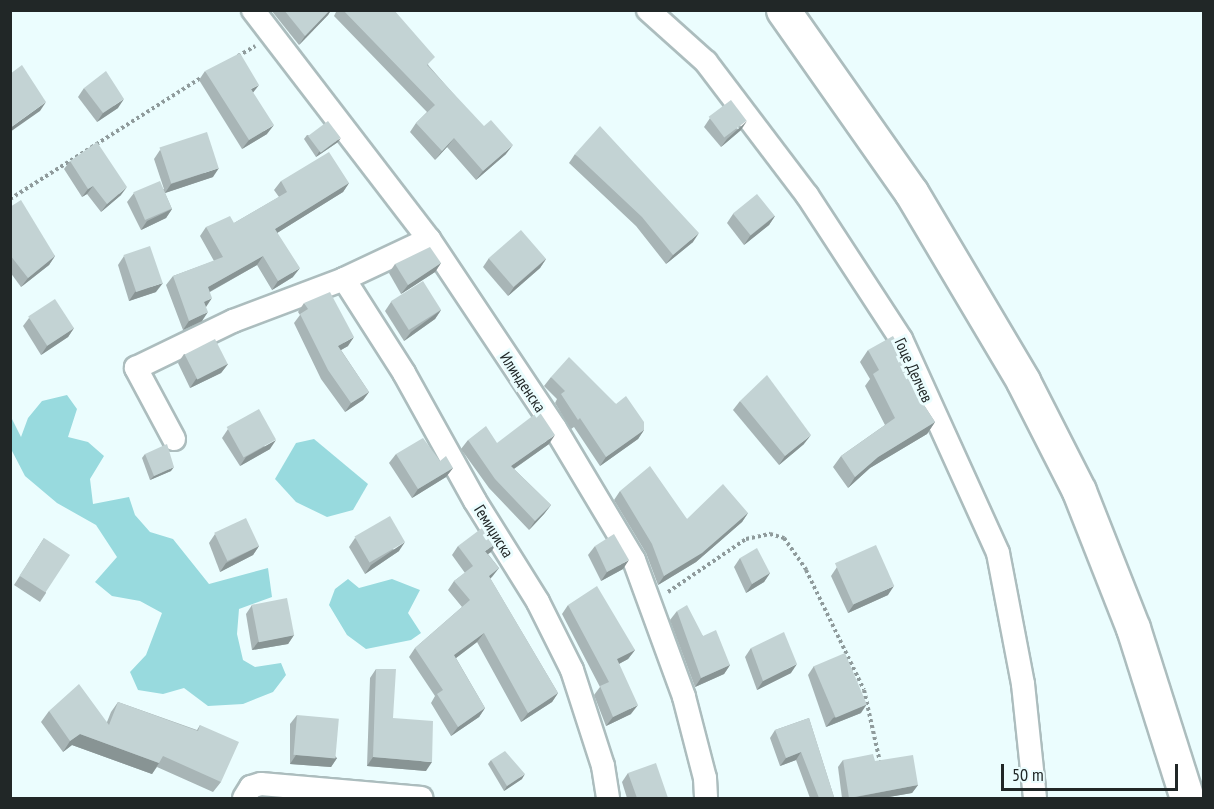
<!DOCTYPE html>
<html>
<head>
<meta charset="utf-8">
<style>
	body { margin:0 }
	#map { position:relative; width:1214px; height:809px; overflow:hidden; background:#ebfdfe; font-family:"PT Sans Narrow",sans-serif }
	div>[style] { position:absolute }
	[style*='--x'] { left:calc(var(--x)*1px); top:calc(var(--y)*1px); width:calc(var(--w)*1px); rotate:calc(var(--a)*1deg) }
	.green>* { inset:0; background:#98dade }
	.path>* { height:4px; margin-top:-2px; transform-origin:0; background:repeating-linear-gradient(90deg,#8f9b9c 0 3px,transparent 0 6px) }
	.roads { filter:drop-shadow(2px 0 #acbdbe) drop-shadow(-2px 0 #acbdbe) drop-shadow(0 2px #acbdbe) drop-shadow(0 -2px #acbdbe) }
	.minor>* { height:22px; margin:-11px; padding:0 11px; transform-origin:11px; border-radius:11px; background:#fff }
	.primary>* { height:33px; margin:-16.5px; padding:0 16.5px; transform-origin:16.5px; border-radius:16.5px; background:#fff }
	.wall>* { inset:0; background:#a8b5b6 }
	.shaded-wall>* { inset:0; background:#889494 }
	.building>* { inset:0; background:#c3d3d4; transform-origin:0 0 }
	span { translate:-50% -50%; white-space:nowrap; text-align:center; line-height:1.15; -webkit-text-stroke:6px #ebfdfe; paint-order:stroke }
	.street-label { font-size:16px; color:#212727 }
	.frame { position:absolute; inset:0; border:12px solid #212727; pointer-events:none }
	.scale { position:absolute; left:1001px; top:764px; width:177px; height:27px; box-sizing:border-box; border:3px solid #212727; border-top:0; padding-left:8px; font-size:18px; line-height:21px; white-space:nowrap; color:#212727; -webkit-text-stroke:4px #ebfdfe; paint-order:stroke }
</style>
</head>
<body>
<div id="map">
	<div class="green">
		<i style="clip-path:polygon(67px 395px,77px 409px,68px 437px,88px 442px,104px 456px,90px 479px,93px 504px,129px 497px,135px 515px,150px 532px,173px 539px,209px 584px,268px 568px,272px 597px,239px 609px,237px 634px,243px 660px,255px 667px,281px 663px,286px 675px,273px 692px,243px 704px,208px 706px,184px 688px,163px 694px,138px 690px,130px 672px,146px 655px,162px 613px,140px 601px,112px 596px,95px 582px,117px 557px,96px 525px,57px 503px,25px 476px,11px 449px,11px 417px,21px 437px,28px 418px,42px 401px)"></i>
		<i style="clip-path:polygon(314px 439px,368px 484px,353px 510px,327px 517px,296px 502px,275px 479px,296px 443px)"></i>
		<i style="clip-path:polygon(348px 579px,359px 588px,392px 579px,420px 590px,408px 613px,421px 633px,411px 640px,366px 649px,347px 635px,329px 605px,335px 589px)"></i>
	</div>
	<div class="path">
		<i style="--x:238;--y:56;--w:20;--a:-30"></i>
		<i style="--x:10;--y:199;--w:226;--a:-32.4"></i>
		<i style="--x:668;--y:592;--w:94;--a:-34.2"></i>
		<i style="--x:746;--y:539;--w:25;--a:-12"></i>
		<i style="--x:770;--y:534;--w:15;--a:16"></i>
		<i style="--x:784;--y:538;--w:39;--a:55"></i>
		<i style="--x:806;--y:570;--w:133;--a:64.2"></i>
		<i style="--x:864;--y:690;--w:74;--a:77.5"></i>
	</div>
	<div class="roads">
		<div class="minor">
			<i style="--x:253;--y:10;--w:289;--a:52.5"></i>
			<i style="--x:429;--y:239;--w:227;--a:56.3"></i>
			<i style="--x:555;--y:428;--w:154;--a:59.1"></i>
			<i style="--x:634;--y:560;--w:146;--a:69.9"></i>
			<i style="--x:684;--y:697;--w:84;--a:75.5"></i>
			<i style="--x:705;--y:778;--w:20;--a:87"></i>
			<i style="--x:648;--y:10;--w:78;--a:41.9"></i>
			<i style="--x:706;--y:62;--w:167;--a:52.8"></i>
			<i style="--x:807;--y:195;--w:172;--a:56.9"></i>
			<i style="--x:901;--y:339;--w:235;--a:65.6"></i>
			<i style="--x:998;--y:553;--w:133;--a:79.2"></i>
			<i style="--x:1023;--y:684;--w:115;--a:84"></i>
			<i style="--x:344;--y:279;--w:112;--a:57.4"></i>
			<i style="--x:404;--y:373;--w:146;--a:61"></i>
			<i style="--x:475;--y:501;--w:119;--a:58"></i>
			<i style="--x:538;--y:602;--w:76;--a:63.4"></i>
			<i style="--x:572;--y:670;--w:101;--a:72.1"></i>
			<i style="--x:603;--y:766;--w:32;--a:81"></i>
			<i style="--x:174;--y:439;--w:81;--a:-118.2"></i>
			<i style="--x:136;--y:368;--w:108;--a:-25.9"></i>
			<i style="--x:233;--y:321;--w:119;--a:-20.7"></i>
			<i style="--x:344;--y:279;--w:94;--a:-25.2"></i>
			<i style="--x:244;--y:798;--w:13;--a:-58"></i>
			<i style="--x:251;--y:787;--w:10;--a:-17"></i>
			<i style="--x:261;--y:784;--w:161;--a:5"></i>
		</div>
		<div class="primary">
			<i style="--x:783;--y:10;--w:223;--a:54.9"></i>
			<i style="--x:911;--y:192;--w:220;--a:59.3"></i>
			<i style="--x:1023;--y:381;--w:123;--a:63"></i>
			<i style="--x:1079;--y:491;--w:147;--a:68.5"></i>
			<i style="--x:1133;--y:628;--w:178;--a:72.4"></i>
		</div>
	</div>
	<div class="wall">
		<i style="clip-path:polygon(271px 10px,331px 10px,328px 15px,299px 45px)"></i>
		<i style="clip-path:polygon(337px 10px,394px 10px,429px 66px,506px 154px,476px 180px,447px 147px,435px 160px,410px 132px,416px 123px,427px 112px,334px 16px)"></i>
		<i style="clip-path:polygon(205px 71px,267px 134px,242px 149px,199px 80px)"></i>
		<i style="clip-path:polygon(84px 88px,118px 108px,97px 122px,78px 97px)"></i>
		<i style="clip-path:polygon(710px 118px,741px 130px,721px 147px,704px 127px)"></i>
		<i style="clip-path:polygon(307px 135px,338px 142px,316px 157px,304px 139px)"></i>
		<i style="clip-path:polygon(160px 150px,213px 177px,165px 193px,172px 209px,166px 218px,141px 230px,127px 202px,134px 193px,164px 189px,154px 159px)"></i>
		<i style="clip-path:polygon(575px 154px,693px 242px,666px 264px,636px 226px,569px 163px)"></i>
		<i style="clip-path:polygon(70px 161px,121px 195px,101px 212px,87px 194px,82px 197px,64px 169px)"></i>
		<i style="clip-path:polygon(281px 181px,349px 183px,343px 192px,277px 233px,293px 277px,272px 290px,257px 265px,210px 292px,202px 321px,183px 330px,166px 285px,173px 276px,214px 261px,200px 236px,206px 227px,234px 223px,279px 197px,274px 190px)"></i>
		<i style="clip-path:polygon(10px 207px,55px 256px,49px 265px,21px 287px,10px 272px)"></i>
		<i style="clip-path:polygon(733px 214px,775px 216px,769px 225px,744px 245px,727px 223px)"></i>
		<i style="clip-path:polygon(124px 256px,156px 292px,129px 301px,118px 265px)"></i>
		<i style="clip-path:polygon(489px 258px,546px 259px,540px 268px,508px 296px,483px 267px)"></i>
		<i style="clip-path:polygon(441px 263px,435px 272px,401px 294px,389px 273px,395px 264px)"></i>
		<i style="clip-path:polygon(391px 302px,441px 310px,435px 319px,404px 341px,385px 311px)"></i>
		<i style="clip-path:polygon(304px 303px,348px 346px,341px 350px,369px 392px,363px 400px,345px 412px,321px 379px,294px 323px,300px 315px,298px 312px)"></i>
		<i style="clip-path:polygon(29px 318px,74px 328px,68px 337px,41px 355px,23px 326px)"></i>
		<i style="clip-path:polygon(868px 350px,924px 394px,920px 399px,935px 422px,927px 434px,870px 468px,848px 488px,833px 467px,841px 456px,885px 425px,865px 386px,870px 379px,860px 362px)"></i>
		<i style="clip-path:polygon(184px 354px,228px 364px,221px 373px,190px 388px,178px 363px)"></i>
		<i style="clip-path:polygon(551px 377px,616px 404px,644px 430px,638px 439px,600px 466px,574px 427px,571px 429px,555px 403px,557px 399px,544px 386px)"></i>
		<i style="clip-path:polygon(740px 401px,804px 444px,779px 465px,733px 410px)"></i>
		<i style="clip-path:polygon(228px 429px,270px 449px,240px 466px,222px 438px)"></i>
		<i style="clip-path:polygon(468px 440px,497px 443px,549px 444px,514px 469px,551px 505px,544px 514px,529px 530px,489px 488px,461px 449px)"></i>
		<i style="clip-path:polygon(145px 454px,171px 471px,150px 480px,142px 458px)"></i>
		<i style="clip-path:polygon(396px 454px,453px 468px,446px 477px,412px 498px,389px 463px)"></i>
		<i style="clip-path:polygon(620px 491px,687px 519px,748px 513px,742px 522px,696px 562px,658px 585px,646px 553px,614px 500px)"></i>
		<i style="clip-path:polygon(215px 534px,259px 546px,253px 555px,220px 572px,209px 543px)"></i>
		<i style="clip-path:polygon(44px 538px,46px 593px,40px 602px,14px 585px)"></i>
		<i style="clip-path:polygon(355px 538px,399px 551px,365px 574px,349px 547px)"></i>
		<i style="clip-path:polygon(458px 546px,491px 552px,488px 554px,499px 568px,490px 578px,558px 693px,552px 702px,521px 722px,477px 642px,456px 658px,485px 708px,479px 717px,451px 736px,431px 703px,435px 696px,409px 657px,415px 648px,462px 607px,448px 590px,454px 581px,465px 573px,452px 555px)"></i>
		<i style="clip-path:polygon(595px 546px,623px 569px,601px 581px,588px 555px)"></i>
		<i style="clip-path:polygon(740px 558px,770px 573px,764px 582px,746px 593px,734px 567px)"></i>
		<i style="clip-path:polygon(837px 567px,888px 595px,848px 613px,831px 576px)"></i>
		<i style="clip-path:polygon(252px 605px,294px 635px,288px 644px,252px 650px,246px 614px)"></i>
		<i style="clip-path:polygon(568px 605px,635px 650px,628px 659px,619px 664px,631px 714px,606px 726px,594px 695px,600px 687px,562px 614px)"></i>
		<i style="clip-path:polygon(677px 611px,703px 636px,730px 665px,724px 674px,695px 687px,670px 620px)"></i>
		<i style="clip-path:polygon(751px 648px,791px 673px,757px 690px,745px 657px)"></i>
		<i style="clip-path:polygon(814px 666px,861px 713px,826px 727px,808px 675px)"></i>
		<i style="clip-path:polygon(376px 669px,393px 718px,426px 771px,367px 766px,370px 678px)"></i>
		<i style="clip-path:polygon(118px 702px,197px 730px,200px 725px,221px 782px,213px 792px,157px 767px,152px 774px,72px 745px,63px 752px,41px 722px,49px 711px,107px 722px,111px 712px)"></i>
		<i style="clip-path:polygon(297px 715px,337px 758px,331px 767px,290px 764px,290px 724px)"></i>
		<i style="clip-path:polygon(809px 718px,834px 797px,833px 798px,810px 798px,796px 760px,780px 766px,770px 738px,775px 730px)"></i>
		<i style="clip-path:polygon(491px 760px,522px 779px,504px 791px,488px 764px)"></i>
		<i style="clip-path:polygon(843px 760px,875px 761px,918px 785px,912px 793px,883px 798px,842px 798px,838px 767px)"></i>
		<i style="clip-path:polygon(628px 773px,668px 798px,627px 798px,622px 782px)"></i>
	</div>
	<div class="shaded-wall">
		<i style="clip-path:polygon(330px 10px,331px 10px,328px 15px,299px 45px,305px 36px)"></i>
		<i style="clip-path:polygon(259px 85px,252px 94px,251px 89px)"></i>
		<i style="clip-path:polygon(124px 99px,118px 108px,97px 122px,103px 113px)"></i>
		<i style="clip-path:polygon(46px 102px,40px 111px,10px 132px,10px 128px)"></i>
		<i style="clip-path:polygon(747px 121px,741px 130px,721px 147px,727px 139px)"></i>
		<i style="clip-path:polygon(274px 125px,267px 134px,242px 149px,249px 140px)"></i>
		<i style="clip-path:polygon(341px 138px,338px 142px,316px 157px,319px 152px)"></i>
		<i style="clip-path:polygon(454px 138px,447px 147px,435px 160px,442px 151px)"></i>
		<i style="clip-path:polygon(513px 145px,506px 154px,476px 180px,483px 171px)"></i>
		<i style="clip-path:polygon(219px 168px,213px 177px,165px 193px,171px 184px)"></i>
		<i style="clip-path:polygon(349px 183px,343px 192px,269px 238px,275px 229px)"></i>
		<i style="clip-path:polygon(93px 186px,87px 194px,82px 197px,88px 189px)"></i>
		<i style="clip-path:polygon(127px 187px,121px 195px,101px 212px,107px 204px)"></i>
		<i style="clip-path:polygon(172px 209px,166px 218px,141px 230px,147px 221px)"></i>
		<i style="clip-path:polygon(775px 216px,769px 225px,744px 245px,750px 236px)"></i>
		<i style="clip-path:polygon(699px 233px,693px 242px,666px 264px,673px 255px)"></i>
		<i style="clip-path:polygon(55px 256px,49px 265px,21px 287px,28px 278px)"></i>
		<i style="clip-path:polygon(263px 256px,257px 265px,202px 296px,208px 287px)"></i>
		<i style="clip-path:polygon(546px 259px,540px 268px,508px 296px,514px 287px)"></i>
		<i style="clip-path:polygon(441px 263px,435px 272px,401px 294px,408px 285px)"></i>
		<i style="clip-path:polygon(300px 268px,293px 277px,272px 290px,278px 281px)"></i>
		<i style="clip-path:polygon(163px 283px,156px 292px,129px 301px,135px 292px)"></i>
		<i style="clip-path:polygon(212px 298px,206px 307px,204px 302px)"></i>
		<i style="clip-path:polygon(441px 310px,435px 319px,404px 341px,411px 332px)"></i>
		<i style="clip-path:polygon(208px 312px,202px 321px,183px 330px,189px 321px)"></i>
		<i style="clip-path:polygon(74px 328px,68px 337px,41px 355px,47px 346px)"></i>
		<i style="clip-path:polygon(354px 337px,348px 346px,332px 355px,338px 346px)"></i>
		<i style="clip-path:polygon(228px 364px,221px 373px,190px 388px,196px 379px)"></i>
		<i style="clip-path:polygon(369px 392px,363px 400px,345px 412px,351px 403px)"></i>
		<i style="clip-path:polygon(935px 422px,927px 434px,870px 468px,848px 488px,855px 477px,878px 457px)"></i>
		<i style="clip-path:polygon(644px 430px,638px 439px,600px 466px,606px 457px)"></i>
		<i style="clip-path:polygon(555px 435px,549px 444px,505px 475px,511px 466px)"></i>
		<i style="clip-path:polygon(811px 435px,804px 444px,779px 465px,785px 456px)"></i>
		<i style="clip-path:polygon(276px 440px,270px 449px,240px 466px,246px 457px)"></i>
		<i style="clip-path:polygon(174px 467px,171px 471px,150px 480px,154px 476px)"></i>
		<i style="clip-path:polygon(453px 468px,446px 477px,412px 498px,418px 489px)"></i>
		<i style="clip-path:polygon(551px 505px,544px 514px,529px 530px,535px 521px)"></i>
		<i style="clip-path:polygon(748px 513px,742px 522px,696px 562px,658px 585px,664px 576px)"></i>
		<i style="clip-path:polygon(405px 542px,399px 551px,365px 574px,371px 565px)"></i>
		<i style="clip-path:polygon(497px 543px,491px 552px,479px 560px,485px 551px)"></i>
		<i style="clip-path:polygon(259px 546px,253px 555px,220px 572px,226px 563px)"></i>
		<i style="clip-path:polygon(629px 560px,623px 569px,601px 581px,607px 572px)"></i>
		<i style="clip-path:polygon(499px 568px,492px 577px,483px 585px,489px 576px)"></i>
		<i style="clip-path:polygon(770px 573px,764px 582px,746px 593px,752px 584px)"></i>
		<i style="clip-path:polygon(894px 586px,888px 595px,848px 613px,854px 604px)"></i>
		<i style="clip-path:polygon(484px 633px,477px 642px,448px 664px,454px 655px)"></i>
		<i style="clip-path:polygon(294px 635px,288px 644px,252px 650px,258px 642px)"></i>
		<i style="clip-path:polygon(635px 650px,628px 659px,611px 668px,617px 659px)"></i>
		<i style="clip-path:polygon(797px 664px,791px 673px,757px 690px,763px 681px)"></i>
		<i style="clip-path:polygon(730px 665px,724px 674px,695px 687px,701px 678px)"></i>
		<i style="clip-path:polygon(558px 693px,552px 702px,521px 722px,528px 713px)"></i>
		<i style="clip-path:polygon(867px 704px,861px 713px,826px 727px,833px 718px)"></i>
		<i style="clip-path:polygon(638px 705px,631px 714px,606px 726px,613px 717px)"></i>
		<i style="clip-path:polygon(485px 708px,479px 717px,451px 736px,458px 727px)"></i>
		<i style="clip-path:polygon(80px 734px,159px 763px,152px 774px,72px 745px,63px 752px,70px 741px)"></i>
		<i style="clip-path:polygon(801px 752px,796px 760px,780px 766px,786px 758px)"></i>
		<i style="clip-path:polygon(296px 755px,337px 758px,331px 767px,290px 764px)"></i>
		<i style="clip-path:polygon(373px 757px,432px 762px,426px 771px,367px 766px)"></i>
		<i style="clip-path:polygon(525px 774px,522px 779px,504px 791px,507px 786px)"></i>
		<i style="clip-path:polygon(918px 785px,912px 793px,883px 798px,851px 798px)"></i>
	</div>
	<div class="building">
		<i style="clip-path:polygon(284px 10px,330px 10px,305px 36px)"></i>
		<i style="clip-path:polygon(343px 10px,394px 10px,435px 57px,427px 65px,484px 126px,491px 120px,513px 145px,483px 171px,454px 138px,442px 151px,416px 123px,435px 105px)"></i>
		<i style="clip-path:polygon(240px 53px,259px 85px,251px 89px,274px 125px,249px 140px,205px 71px)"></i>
		<i style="clip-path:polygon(22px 65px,46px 102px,10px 128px,10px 74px)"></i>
		<i style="clip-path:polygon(106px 71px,124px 99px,103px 113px,84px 88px)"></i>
		<i style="left:731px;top:100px;width:26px;height:28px;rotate:53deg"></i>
		<i style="left:328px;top:121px;width:21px;height:25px;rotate:53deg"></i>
		<i style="clip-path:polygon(600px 126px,699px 233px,673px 255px,642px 217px,575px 154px)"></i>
		<i style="left:207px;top:132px;width:38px;height:50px;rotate:72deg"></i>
		<i style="clip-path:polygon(97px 142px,127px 187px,107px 204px,93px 186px,88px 189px,70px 161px)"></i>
		<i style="clip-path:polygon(329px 152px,349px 183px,275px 229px,300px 268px,278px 281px,263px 256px,208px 287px,212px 298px,204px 302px,208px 312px,189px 321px,173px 276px,223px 257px,206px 227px,230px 216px,234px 223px,287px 192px,281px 181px)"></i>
		<i style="left:160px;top:181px;width:30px;height:29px;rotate:67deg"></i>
		<i style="left:757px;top:194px;width:28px;height:31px;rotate:51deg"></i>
		<i style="clip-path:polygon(21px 200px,55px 256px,28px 278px,10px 255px,10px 207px)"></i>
		<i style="left:521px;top:230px;width:38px;height:43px;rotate:49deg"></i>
		<i style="left:150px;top:246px;width:39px;height:28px;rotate:71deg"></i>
		<i style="clip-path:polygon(430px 247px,441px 263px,408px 285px,395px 264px)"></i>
		<i style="left:423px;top:281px;width:34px;height:38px;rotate:58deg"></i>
		<i style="clip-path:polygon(330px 292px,354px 337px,338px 346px,369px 392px,351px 403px,328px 370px,300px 314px,308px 309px,304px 303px)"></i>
		<i style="left:55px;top:299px;width:35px;height:32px;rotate:57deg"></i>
		<i style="clip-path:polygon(893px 336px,924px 394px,919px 397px,935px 422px,878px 457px,855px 477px,841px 456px,895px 418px,873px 374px,879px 370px,868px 350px)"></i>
		<i style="left:215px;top:339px;width:28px;height:34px;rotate:63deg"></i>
		<i style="clip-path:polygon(569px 357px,616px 404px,626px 396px,644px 422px,644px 430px,606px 457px,580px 418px,578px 420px,561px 394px,565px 391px,551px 377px)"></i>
		<i style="clip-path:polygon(767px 375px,811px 435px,785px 456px,740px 401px)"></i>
		<i style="left:259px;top:409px;width:35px;height:37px;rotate:61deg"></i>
		<i style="clip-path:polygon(539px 411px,555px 435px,511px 466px,551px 505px,535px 521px,495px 479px,468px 440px,486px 426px,497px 443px)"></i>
		<i style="clip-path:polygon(423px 438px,440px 461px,446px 456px,453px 468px,418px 489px,396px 454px)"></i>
		<i style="clip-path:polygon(167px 444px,174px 467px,154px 476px,145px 454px)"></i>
		<i style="clip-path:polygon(650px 466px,687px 519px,723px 484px,748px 513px,702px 553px,664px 576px,652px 544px,620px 491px)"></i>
		<i style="left:390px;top:516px;width:30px;height:41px;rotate:60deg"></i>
		<i style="left:246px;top:518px;width:31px;height:35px;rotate:65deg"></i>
		<i style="clip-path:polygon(486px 525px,497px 543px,485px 551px,499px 568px,489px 576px,558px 693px,528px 713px,484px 633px,454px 655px,485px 708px,458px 727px,437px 694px,443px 690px,415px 648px,470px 600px,454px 581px,473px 566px,458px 546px)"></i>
		<i style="clip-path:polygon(614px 534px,629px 560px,607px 572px,595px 546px)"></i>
		<i style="left:44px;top:538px;width:31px;height:45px;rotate:33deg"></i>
		<i style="left:876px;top:545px;width:45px;height:45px;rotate:66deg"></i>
		<i style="clip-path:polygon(757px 548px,770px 573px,752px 584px,740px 558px)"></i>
		<i style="clip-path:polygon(597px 586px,635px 650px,617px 659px,638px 705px,613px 717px,600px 686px,609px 682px,568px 605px)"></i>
		<i style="left:287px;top:598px;width:38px;height:36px;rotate:79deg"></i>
		<i style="clip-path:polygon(687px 605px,703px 636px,716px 630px,730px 665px,701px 678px,677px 611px)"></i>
		<i style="clip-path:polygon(784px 632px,797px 664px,763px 681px,751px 648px)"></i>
		<i style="left:845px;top:653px;width:56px;height:34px;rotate:67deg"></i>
		<i style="clip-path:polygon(376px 669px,396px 669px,393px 718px,433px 721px,432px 762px,373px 757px)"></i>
		<i style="clip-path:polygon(79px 684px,109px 725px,118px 702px,198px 731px,200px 725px,239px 742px,221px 782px,163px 756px,159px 763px,80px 734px,70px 741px,49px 711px)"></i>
		<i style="left:297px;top:715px;width:42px;height:40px;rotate:5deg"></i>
		<i style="clip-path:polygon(809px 718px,834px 797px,829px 798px,819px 798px,801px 752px,786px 758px,775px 730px)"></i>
		<i style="clip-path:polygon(505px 751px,525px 774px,507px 786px,491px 760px)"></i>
		<i style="clip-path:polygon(873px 754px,875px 761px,913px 755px,918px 785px,849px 798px,843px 760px)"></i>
		<i style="clip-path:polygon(656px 763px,668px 798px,637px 798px,628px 773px)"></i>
		<i style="clip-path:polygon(324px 797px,337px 798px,324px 798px)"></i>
	</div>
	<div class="street-label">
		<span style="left:914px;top:370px;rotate:65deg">Гоце Делчев</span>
		<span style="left:523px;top:382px;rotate:56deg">Илинденска</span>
		<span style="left:494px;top:531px;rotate:58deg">Гемиџиска</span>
	</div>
	<div class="frame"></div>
	<div class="scale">50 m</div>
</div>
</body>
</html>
